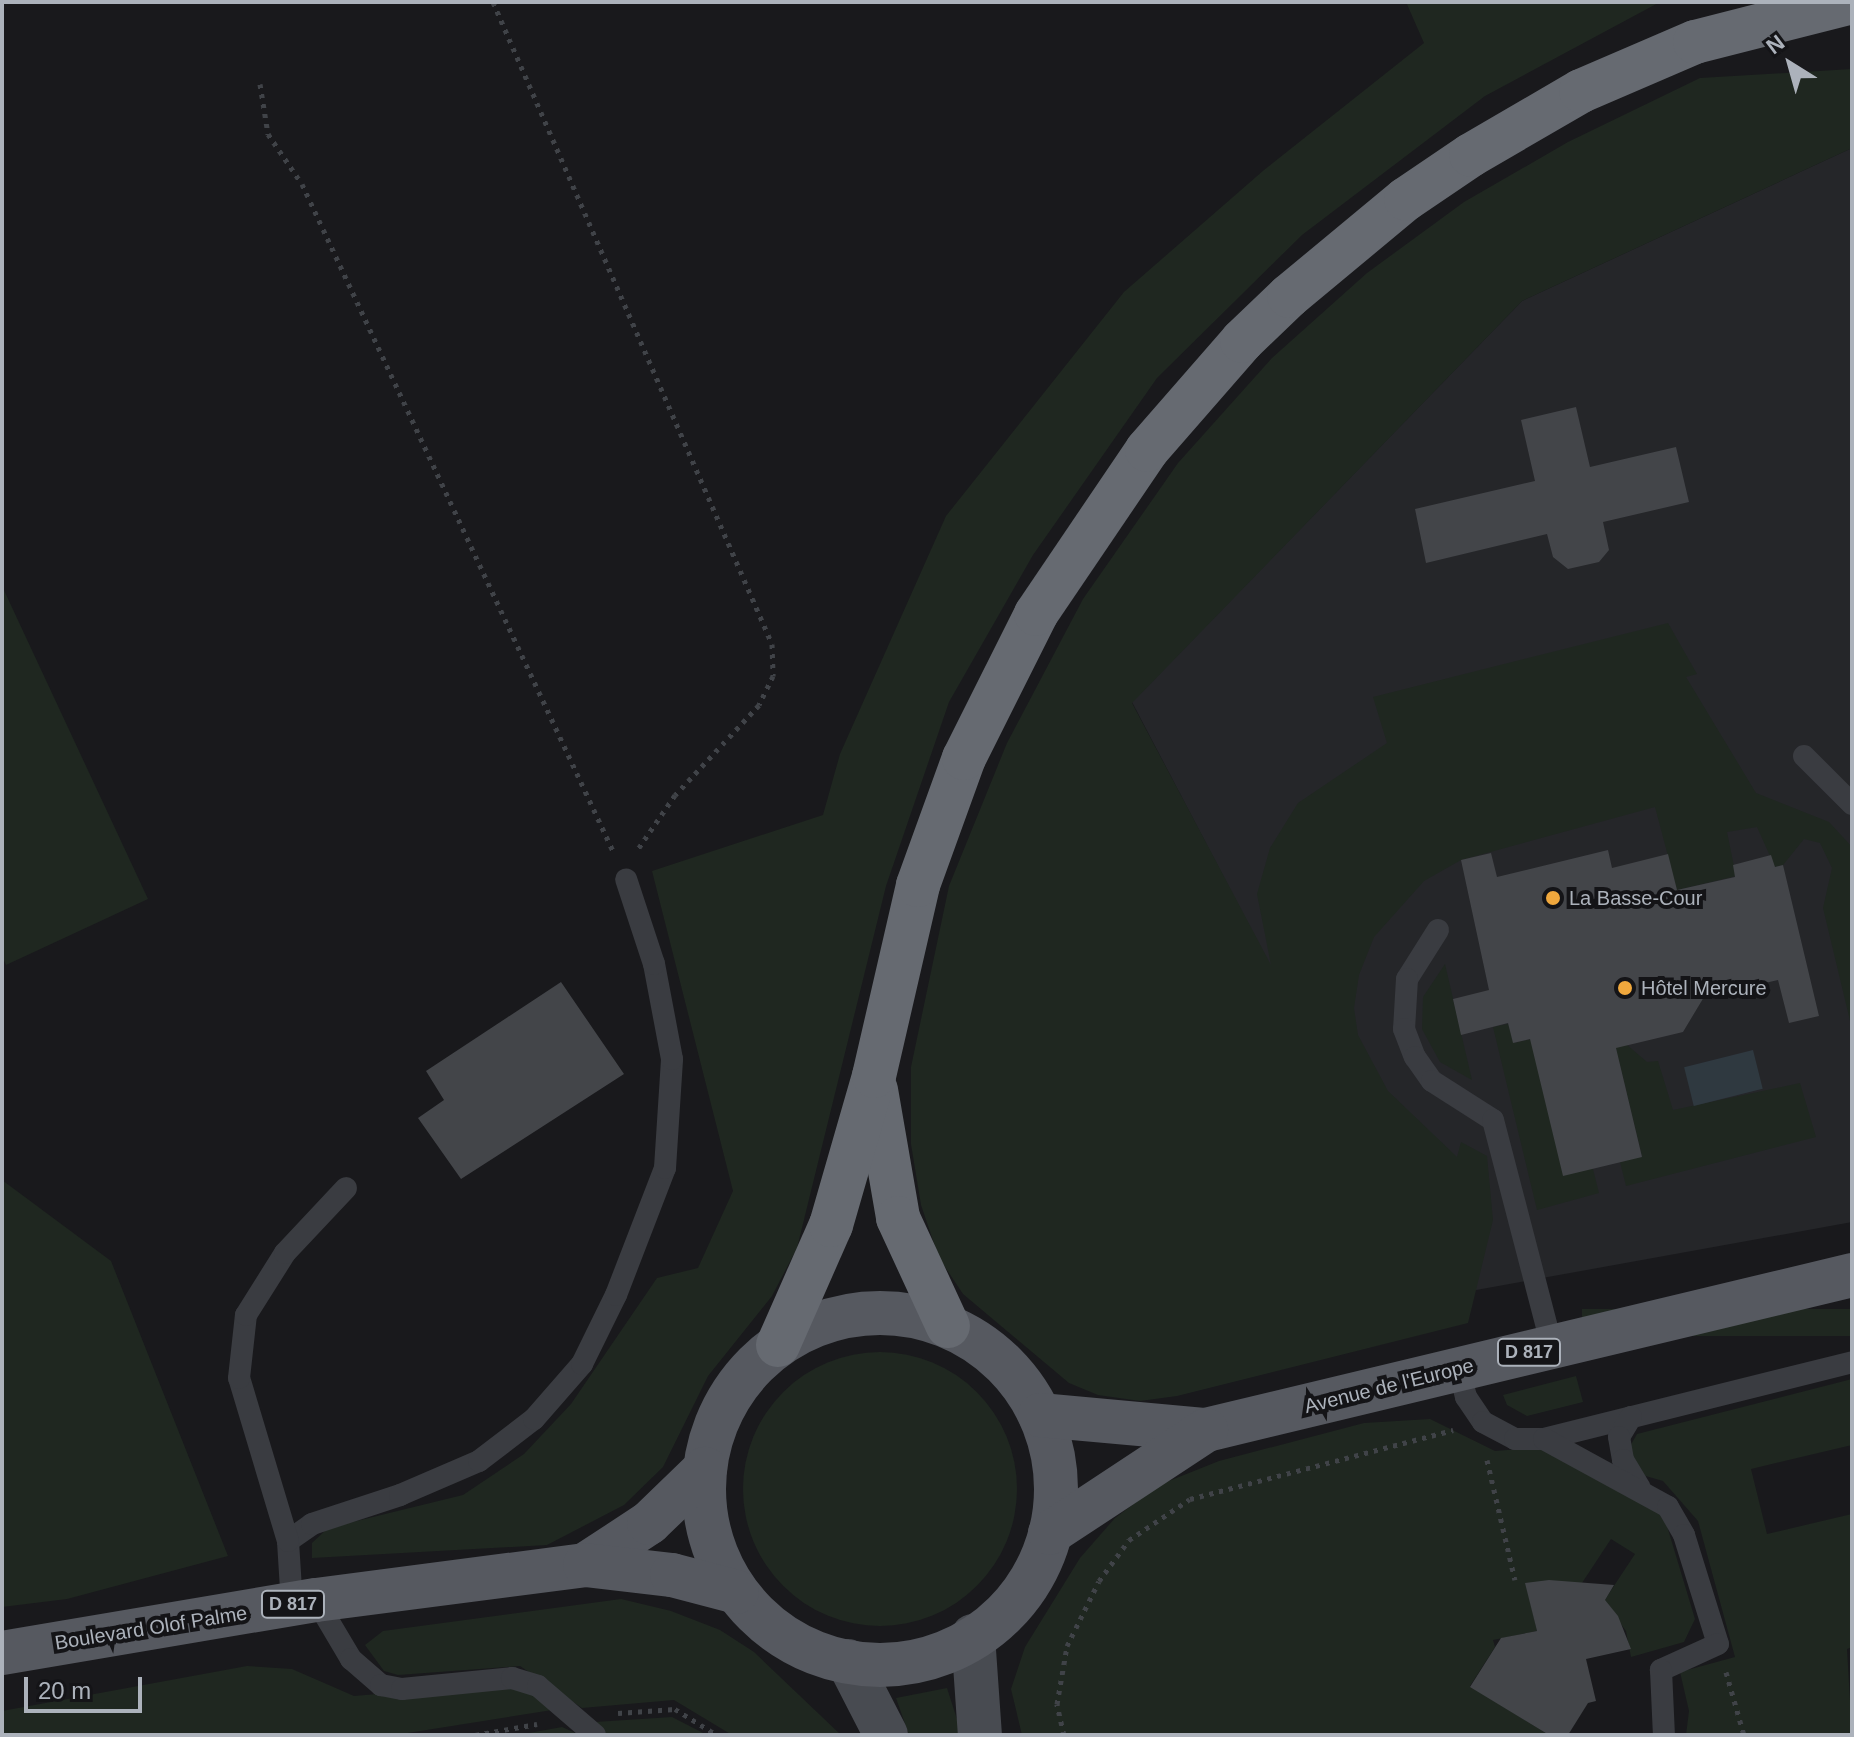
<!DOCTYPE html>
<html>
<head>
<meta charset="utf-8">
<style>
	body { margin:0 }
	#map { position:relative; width:1854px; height:1737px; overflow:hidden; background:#19191c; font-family:Arial,sans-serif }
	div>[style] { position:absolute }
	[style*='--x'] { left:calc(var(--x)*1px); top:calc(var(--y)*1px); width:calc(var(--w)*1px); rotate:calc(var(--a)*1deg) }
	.built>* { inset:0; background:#252629 }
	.green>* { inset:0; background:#1f2720; transform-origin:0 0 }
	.round { border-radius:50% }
	.water>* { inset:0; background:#2f3940; transform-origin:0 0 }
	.building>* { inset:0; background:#434549 }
	.path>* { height:5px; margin-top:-2.5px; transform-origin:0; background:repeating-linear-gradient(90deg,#404348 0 4px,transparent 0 10px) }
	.lane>* { height:22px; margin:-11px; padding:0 11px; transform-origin:11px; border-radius:11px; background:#3a3c41 }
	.secondary>* { height:44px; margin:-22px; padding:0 22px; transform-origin:22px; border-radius:22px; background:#484b51 }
	.primary>* { height:44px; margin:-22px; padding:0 22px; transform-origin:22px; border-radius:22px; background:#565960 }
	.primary>.ring { margin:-22px; padding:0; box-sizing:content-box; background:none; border:44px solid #565960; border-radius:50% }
	.highway>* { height:44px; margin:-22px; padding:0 22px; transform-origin:22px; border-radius:22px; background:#666a71 }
	.dots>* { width:22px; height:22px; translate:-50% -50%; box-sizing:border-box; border:4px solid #141417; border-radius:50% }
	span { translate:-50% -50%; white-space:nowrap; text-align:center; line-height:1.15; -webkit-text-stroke:8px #141417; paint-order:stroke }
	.shield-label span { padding:2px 6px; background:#141417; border:2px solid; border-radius:6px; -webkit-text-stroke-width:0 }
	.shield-label { font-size:18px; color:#acb2bb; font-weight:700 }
	.poi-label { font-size:20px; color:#acb2bb }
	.left { translate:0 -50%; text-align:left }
	.street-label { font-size:20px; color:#acb2bb }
	.frame { position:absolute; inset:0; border:4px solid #acb2bb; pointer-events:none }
	.north { position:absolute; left:1750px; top:24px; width:80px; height:80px; -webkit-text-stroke:6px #141417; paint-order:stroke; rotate:323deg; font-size:22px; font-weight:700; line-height:32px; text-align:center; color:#acb2bb }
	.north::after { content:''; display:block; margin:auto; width:28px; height:36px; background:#acb2bb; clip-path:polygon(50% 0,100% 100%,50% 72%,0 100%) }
	.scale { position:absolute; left:24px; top:1677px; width:118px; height:36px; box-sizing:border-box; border:4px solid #acb2bb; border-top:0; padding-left:10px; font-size:24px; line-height:28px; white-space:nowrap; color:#acb2bb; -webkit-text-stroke:6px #141417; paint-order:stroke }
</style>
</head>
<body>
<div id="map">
	<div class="built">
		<i style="clip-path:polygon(1852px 148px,1852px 1222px,1443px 1296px,1132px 702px,1522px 301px)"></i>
	</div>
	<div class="green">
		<i style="clip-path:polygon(1406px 2px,1660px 2px,1485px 96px,1302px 235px,1157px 378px,1033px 555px,949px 702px,886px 886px,797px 1248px,772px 1296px,708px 1376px,663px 1467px,624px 1505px,547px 1545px,312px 1558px,312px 1543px,328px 1528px,463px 1495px,524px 1454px,571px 1404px,657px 1278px,698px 1268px,733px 1191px,652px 871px,823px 815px,840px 754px,946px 516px,1124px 292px,1264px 170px,1424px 43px)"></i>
		<i style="clip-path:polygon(1852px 69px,1852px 148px,1522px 301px,1132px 703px,1271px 965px,1257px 894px,1270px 848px,1298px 803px,1387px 743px,1373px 697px,1668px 623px,1697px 674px,1686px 677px,1756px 793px,1829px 822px,1852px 847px,1852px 1029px,1823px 908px,1832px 868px,1820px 843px,1804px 839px,1783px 865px,1775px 867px,1757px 827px,1727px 832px,1736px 876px,1677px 890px,1655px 807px,1461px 860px,1424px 881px,1374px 937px,1359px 975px,1354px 1008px,1358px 1035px,1388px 1091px,1457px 1157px,1461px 1142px,1487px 1156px,1493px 1220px,1468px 1323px,1177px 1396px,1140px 1401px,1098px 1395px,1069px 1383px,963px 1294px,939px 1258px,921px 1205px,911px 1144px,911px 1067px,949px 886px,1007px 743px,1083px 599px,1178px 463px,1272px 358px,1367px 273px,1464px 202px,1568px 142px,1700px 78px)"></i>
		<i style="clip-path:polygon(2px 586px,148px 899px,6px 965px,2px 956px)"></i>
		<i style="clip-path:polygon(1445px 964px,1472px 1080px,1440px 1062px,1422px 1029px,1423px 997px)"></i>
		<i style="clip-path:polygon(1508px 1024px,1514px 1043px,1531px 1039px,1593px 1169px,1599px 1193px,1537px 1210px,1493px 1027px)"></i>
		<i style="clip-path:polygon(1612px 1032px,1647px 1062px,1658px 1061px,1673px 1110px,1800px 1083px,1816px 1137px,1626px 1186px,1620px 1162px,1642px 1156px)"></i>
		<i style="clip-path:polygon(2px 1180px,111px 1261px,228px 1556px,67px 1599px,2px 1607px)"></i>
		<i style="left:1852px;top:1309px;width:27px;height:270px;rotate:90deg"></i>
		<i class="round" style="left:743px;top:1352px;width:274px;height:274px"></i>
		<i style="clip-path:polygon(1576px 1376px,1583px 1402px,1527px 1416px,1507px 1405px,1503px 1395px)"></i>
		<i style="clip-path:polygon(1852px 1379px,1852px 1445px,1751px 1469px,1767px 1534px,1852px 1514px,1852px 1647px,1847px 1649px,1852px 1735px,1686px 1735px,1689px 1711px,1680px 1672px,1735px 1657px,1698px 1521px,1663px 1481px,1642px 1475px,1629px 1448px,1637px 1434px)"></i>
		<i style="clip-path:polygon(1430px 1419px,1495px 1451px,1546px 1447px,1664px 1516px,1695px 1619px,1684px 1642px,1631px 1657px,1626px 1631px,1604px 1601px,1635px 1554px,1611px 1539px,1580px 1586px,1526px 1583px,1537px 1631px,1493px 1640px,1495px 1647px,1470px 1686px,1549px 1735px,1022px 1735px,1011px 1689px,1025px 1647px,1080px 1558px,1115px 1518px,1159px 1485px,1219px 1461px,1364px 1423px)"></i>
		<i style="clip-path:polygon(621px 1599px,671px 1611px,720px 1630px,754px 1652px,841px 1735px,732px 1735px,674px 1700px,582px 1708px,520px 1666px,398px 1675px,384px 1671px,365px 1645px,383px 1631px)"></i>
		<i style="clip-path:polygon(247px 1666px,292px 1669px,354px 1696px,494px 1684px,538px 1696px,552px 1710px,395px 1735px,2px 1735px,2px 1711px)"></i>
		<i style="clip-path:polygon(947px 1688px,962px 1735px,909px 1735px,896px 1698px)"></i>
		<i style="clip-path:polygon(672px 1717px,707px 1735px,606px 1735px,595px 1722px)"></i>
		<i style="clip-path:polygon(562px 1727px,580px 1735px,518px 1735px)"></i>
	</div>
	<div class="water">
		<i style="left:1753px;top:1050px;width:40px;height:71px;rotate:76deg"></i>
	</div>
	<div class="building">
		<i style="clip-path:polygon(1576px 407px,1590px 467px,1676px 447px,1689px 502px,1603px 522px,1609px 550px,1599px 562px,1568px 569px,1553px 557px,1547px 534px,1426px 563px,1415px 509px,1535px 481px,1521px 420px)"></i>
		<i style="clip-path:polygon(1608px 850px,1612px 868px,1668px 854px,1677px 890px,1735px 877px,1733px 865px,1771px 855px,1775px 867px,1783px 865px,1819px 1016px,1789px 1023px,1778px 980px,1704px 997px,1683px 1032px,1616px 1048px,1642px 1157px,1563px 1176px,1530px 1039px,1513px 1043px,1508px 1023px,1461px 1035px,1453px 999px,1489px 990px,1461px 860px,1491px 853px,1497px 877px)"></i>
		<i style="clip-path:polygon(561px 982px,624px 1074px,461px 1179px,418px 1118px,444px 1100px,426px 1071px)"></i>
		<i style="clip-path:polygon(1549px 1580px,1614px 1585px,1605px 1600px,1618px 1616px,1631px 1649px,1586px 1659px,1596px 1701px,1588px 1703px,1568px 1735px,1549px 1735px,1470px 1687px,1501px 1638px,1537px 1631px,1525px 1583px)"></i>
	</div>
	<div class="path">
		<i style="--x:493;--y:2;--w:700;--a:66.51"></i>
		<i style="--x:772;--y:644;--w:32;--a:88"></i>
		<i style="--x:773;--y:676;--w:32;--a:116"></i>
		<i style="--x:759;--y:705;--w:123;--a:133"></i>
		<i style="--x:675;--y:795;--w:69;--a:124.4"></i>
		<i style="--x:260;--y:84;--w:51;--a:80.9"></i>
		<i style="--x:268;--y:134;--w:60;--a:55.8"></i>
		<i style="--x:302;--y:184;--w:738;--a:65"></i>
		<i style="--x:1487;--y:1460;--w:123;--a:76.9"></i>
		<i style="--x:1726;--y:1672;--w:66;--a:74.1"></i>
		<i style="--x:618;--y:1713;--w:57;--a:-4"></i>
		<i style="--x:675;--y:1709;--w:49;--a:31.8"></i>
		<i style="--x:475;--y:1735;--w:63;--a:-10.1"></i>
		<i style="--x:1064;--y:1735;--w:32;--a:-103"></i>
		<i style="--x:1057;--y:1704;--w:59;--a:-80.2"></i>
		<i style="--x:1067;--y:1646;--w:72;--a:-63.8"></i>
		<i style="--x:1099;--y:1581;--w:51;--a:-53.8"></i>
		<i style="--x:1129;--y:1540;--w:73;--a:-33.9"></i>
		<i style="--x:1190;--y:1499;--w:272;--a:-14.7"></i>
	</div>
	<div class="lane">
		<i style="--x:1804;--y:756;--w:68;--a:45"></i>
		<i style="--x:1438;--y:930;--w:58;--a:122.3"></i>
		<i style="--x:1407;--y:979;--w:50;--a:93.4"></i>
		<i style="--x:1404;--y:1029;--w:30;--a:69"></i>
		<i style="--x:1415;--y:1057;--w:29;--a:55"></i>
		<i style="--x:1432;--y:1081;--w:72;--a:32.6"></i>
		<i style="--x:1493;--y:1120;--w:234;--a:75.4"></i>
		<i style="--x:1459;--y:1369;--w:29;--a:76"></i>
		<i style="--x:1466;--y:1397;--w:30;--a:56"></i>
		<i style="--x:1483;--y:1422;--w:36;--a:28"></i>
		<i style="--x:1515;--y:1439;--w:29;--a:0"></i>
		<i style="--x:1544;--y:1439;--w:317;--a:-14"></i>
		<i style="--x:1631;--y:1417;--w:23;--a:121"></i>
		<i style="--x:1619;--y:1437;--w:23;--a:80"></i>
		<i style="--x:1623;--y:1460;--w:33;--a:59"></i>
		<i style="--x:1544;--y:1439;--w:141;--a:28.7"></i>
		<i style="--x:1668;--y:1507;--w:32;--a:60"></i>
		<i style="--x:1684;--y:1535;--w:114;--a:72.7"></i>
		<i style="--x:1718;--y:1644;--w:63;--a:155.5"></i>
		<i style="--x:1661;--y:1670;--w:65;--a:87.4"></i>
		<i style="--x:288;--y:1541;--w:29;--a:-35"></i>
		<i style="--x:312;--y:1524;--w:93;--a:-18.2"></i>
		<i style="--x:400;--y:1495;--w:86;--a:-23.3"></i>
		<i style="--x:479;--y:1461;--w:69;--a:-37.4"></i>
		<i style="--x:534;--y:1419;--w:73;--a:-48.9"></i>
		<i style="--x:582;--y:1364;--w:77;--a:-63.8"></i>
		<i style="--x:616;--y:1295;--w:136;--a:-68.9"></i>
		<i style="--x:665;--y:1168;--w:109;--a:-86.3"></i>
		<i style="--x:672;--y:1059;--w:97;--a:-100.7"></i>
		<i style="--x:654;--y:964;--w:89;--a:-108.2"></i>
		<i style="--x:316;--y:1600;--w:69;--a:59.3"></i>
		<i style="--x:351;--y:1659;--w:40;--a:41"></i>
		<i style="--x:381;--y:1685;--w:21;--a:11"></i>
		<i style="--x:402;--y:1689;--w:111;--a:-5.7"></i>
		<i style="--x:512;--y:1678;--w:27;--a:17"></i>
		<i style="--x:538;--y:1686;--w:75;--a:40.7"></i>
		<i style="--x:292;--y:1605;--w:64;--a:-93.6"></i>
		<i style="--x:288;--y:1541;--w:170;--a:-106.7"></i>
		<i style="--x:239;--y:1378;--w:63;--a:-83.7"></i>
		<i style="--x:246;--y:1315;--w:73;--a:-57.8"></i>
		<i style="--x:285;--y:1253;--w:89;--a:-46.8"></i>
	</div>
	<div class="secondary">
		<i style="--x:973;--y:1636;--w:99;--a:86"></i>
		<i style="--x:848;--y:1661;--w:83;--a:62.8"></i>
	</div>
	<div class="primary">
		<i class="ring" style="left:704px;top:1313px;width:308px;height:308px"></i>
		<i style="--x:1040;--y:1415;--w:167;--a:5.2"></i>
		<i style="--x:1206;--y:1430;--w:664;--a:-13.49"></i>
		<i style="--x:1050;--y:1533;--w:187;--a:-33.4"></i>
		<i style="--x:585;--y:1565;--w:77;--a:-33.3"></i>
		<i style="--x:649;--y:1523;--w:78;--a:-44"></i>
		<i style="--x:2;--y:1653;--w:318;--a:-9.6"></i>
		<i style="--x:316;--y:1600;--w:271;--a:-7.4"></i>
		<i style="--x:585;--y:1565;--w:88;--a:6.6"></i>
		<i style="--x:672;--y:1575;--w:67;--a:14.7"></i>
	</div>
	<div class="highway">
		<i style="--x:876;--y:1090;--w:130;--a:80.2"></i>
		<i style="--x:898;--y:1218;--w:119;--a:65.2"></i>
		<i style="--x:778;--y:1345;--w:131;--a:-66.2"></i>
		<i style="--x:831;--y:1225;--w:155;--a:-73.9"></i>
		<i style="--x:874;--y:1076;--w:196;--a:-77"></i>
		<i style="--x:918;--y:885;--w:135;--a:-70.1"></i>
		<i style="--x:964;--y:758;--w:161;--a:-63.4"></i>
		<i style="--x:1036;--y:614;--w:198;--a:-55.9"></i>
		<i style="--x:1147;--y:450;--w:145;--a:-48.9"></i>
		<i style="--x:1242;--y:341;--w:65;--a:-43.8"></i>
		<i style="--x:1289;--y:296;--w:152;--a:-39.7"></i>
		<i style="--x:1406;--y:199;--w:78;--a:-34.1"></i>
		<i style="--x:1471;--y:155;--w:127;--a:-30.2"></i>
		<i style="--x:1581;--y:91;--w:124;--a:-23.3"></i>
		<i style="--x:1695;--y:42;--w:162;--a:-14.3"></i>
	</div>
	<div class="dots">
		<i style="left:1553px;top:898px;background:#f0a83d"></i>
		<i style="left:1625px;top:988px;background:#f0a83d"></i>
	</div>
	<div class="shield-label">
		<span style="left:1529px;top:1352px">D 817</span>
		<span style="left:293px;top:1604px">D 817</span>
	</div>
	<div class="poi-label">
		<span class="left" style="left:1569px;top:898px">La Basse-Cour</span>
		<span class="left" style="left:1641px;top:988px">Hôtel Mercure</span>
	</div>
	<div class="street-label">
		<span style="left:1389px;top:1386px;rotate:-14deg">Avenue de l'Europe</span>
		<span style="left:151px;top:1628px;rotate:-9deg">Boulevard Olof Palme</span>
	</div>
	<div class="frame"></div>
	<div class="north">N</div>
	<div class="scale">20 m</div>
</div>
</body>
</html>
